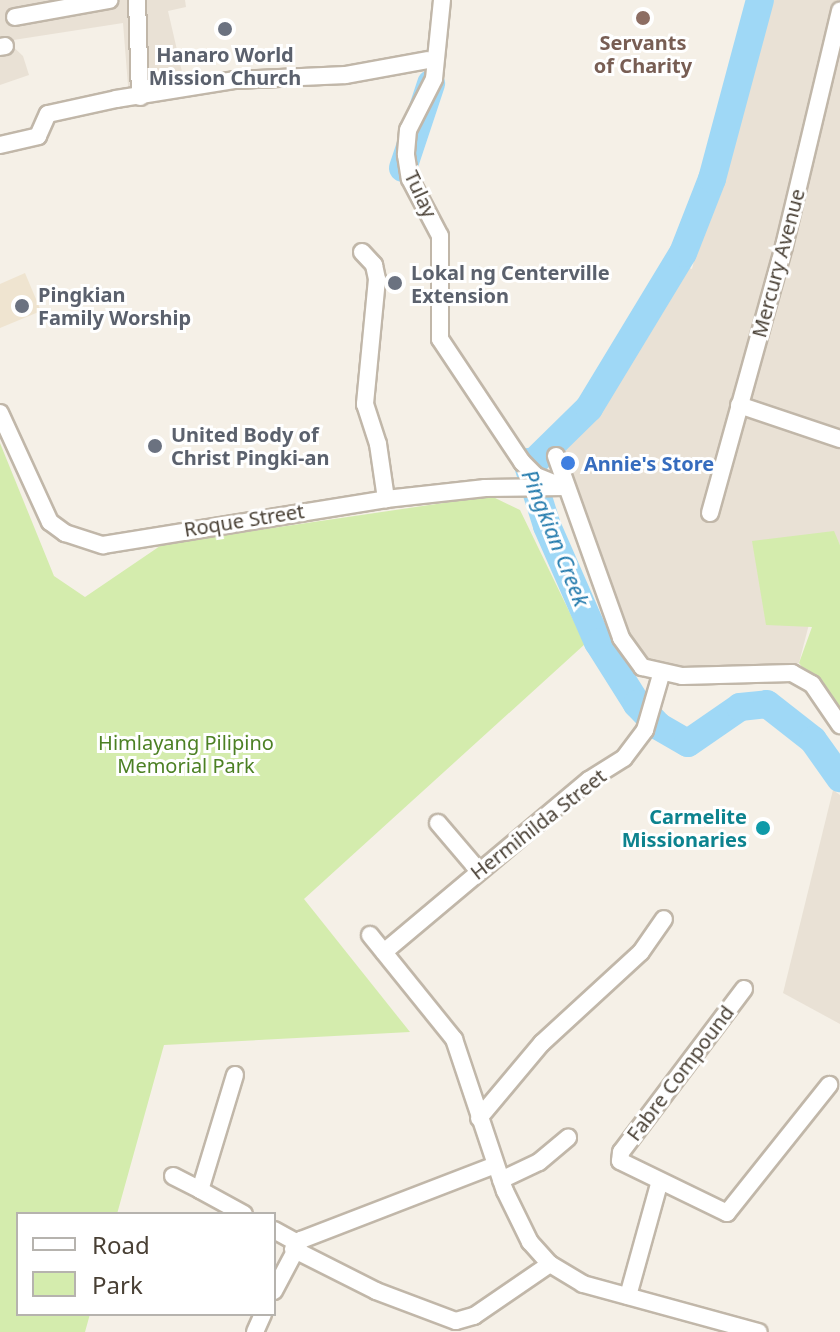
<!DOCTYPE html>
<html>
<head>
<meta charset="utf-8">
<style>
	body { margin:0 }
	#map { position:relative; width:840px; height:1332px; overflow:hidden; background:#f5f0e7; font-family:"Noto Sans",sans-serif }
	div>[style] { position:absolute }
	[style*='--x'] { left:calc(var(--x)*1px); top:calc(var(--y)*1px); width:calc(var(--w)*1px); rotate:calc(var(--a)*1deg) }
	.residential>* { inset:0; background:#e9e1d5 }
	.education>* { inset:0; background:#efe4d0 }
	.green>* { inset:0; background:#d4ecad }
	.river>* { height:28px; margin:-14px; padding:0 14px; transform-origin:14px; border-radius:14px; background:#9fd8f6 }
	.roads { filter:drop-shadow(2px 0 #c1b7a9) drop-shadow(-2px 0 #c1b7a9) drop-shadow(0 2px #c1b7a9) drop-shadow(0 -2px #c1b7a9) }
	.street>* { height:16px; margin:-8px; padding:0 8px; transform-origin:8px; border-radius:8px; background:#fff }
	.dots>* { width:22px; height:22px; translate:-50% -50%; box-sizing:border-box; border:4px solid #fff; border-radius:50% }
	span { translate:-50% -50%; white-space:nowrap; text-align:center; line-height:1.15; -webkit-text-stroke:6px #fff; paint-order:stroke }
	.education-label { font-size:20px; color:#785e54; font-weight:700 }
	.worship-label { font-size:20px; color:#5b616d; font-weight:700 }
	.left { translate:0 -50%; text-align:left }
	.street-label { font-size:20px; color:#494035 }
	.shop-label { font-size:20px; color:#366cbe; font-weight:700 }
	.park-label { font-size:20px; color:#4c8024 }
	.culture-label { font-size:20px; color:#0d838f; font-weight:700 }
	.right { translate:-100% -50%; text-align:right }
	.water-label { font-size:22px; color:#247bad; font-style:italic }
	.legend { position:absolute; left:16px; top:1212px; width:260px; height:104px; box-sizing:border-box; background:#fff; border:2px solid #b6b3ae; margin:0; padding:10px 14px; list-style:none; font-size:24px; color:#494035 }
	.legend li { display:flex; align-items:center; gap:16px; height:40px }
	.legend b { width:40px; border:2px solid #b6b3ae }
</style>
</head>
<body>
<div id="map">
	<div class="residential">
		<i style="clip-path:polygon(0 0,185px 0,186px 7px,168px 11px,186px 89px,129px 98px,123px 23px,7px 41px,23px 56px,29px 75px,0 85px)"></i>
		<i style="clip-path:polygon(760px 0,840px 0,840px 545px,833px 531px,799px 663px,647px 675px,619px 632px,560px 457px,680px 265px,692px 269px)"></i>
		<i style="clip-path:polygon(833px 790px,840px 795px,840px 1024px,783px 993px)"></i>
	</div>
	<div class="education">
		<i style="clip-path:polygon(25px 273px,41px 311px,0 328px,0 284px)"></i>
	</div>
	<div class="green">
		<i style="clip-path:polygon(0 443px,54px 576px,85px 597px,163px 544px,491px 496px,520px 510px,585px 644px,304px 899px,410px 1032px,164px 1045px,117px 1214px,18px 1214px,18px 1314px,90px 1314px,85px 1332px,0 1332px)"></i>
		<i style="clip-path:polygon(834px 531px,840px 545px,840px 717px,799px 663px,812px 627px,766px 625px,752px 541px)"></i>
	</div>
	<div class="river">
		<i style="--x:403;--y:168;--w:89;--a:-71.6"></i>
		<i style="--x:527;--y:462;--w:67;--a:72.6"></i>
		<i style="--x:547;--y:526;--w:127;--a:66.3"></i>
		<i style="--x:598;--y:642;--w:73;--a:57.8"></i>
		<i style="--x:637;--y:704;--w:30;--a:46"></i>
		<i style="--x:658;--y:726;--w:34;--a:30"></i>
		<i style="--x:688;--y:743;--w:63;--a:-34.7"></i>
		<i style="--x:740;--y:707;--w:27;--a:-6"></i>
		<i style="--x:767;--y:704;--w:58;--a:38"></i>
		<i style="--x:813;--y:740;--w:47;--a:54.6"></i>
		<i style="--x:532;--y:464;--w:80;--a:-44.5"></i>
		<i style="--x:589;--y:408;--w:181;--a:-58.8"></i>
		<i style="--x:683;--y:253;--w:79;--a:-68.6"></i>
		<i style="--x:712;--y:179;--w:185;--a:-75"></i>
	</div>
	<div class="roads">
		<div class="street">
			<i style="--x:137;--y:0;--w:97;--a:88.2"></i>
			<i style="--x:442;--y:0;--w:79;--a:95.8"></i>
			<i style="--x:434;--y:79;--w:57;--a:117"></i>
			<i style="--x:408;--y:130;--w:25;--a:95"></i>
			<i style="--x:406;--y:155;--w:24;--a:81"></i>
			<i style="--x:410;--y:179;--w:64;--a:62.2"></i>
			<i style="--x:440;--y:236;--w:103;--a:90"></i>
			<i style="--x:440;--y:339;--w:148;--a:56.3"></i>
			<i style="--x:522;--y:462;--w:20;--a:45"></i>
			<i style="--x:536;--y:476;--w:24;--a:22"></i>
			<i style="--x:15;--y:17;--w:96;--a:-10.3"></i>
			<i style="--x:0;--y:47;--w:5;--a:-11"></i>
			<i style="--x:0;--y:145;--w:39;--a:-13"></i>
			<i style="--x:38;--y:136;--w:24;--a:-66"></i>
			<i style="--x:48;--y:114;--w:70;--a:-12.4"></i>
			<i style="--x:116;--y:99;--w:121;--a:-9.1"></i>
			<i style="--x:235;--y:80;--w:111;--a:-2.6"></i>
			<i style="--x:346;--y:75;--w:83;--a:-10.4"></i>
			<i style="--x:362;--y:252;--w:18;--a:47"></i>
			<i style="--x:374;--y:265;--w:14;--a:78"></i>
			<i style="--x:377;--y:279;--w:126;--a:95.5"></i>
			<i style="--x:365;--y:404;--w:42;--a:72"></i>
			<i style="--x:378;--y:444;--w:56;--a:81.7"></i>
			<i style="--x:739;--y:405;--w:107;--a:18.6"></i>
			<i style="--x:0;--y:413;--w:120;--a:65.4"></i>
			<i style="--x:50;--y:522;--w:19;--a:36"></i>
			<i style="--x:65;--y:533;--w:40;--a:18"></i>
			<i style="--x:103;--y:545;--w:287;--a:-9.2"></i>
			<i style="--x:386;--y:499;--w:100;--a:-6.3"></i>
			<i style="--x:485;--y:488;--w:80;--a:-0.7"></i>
			<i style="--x:556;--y:456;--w:193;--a:70.3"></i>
			<i style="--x:621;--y:638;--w:36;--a:54"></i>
			<i style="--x:642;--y:667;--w:41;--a:12.7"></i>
			<i style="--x:682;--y:676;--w:110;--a:-1.6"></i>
			<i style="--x:792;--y:673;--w:23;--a:29"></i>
			<i style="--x:812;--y:684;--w:50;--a:55.7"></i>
			<i style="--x:710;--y:513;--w:277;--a:-74.5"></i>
			<i style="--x:784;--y:246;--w:242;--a:-76.6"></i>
			<i style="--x:438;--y:823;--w:62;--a:49.6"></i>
			<i style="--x:370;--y:935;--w:134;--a:51.1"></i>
			<i style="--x:454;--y:1039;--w:160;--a:71.5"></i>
			<i style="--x:505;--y:1191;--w:57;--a:63.9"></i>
			<i style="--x:530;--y:1242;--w:30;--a:48"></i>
			<i style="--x:550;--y:1264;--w:39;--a:31"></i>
			<i style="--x:583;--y:1284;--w:182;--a:15.3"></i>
			<i style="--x:384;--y:952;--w:268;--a:-40"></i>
			<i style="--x:589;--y:780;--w:41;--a:-32.2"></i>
			<i style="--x:624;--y:758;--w:35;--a:-53"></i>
			<i style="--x:645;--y:730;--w:57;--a:-73.8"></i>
			<i style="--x:744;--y:989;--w:204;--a:127"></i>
			<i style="--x:621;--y:1152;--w:9;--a:96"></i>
			<i style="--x:620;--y:1161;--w:119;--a:25.9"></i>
			<i style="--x:727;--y:1213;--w:164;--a:-51.4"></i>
			<i style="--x:235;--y:1075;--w:120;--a:106.9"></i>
			<i style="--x:200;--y:1190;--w:50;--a:28.6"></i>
			<i style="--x:479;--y:1118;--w:98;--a:-50"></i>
			<i style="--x:542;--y:1043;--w:134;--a:-42.6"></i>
			<i style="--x:641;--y:952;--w:40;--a:-55.1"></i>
			<i style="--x:173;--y:1176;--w:30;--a:27"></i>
			<i style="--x:501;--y:1180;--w:42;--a:-25.3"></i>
			<i style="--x:539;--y:1162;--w:38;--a:-40"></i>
			<i style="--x:274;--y:1230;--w:26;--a:29"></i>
			<i style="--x:293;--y:1249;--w:93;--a:26.8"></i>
			<i style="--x:376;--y:1291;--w:85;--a:20.6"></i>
			<i style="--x:456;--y:1321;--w:19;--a:-16"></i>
			<i style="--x:474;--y:1316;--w:92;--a:-34.4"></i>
			<i style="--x:274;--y:1291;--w:58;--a:-62.1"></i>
			<i style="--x:301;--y:1240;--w:208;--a:-21.1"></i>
			<i style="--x:628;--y:1296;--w:119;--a:-74.5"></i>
			<i style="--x:255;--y:1332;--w:20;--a:-66"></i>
		</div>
	</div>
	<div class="dots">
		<i style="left:643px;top:18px;background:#8d6e63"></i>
		<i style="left:225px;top:29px;background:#6b7280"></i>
		<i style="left:395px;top:283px;background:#6b7280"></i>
		<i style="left:22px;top:306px;background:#6b7280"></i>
		<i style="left:155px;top:446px;background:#6b7280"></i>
		<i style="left:568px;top:463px;background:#3f7fe0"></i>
		<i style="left:763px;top:828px;background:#0f9aa8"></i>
	</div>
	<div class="education-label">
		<span style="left:643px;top:54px">Servants<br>of Charity</span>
	</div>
	<div class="worship-label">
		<span style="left:225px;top:66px">Hanaro World<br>Mission Church</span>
		<span class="left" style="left:411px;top:284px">Lokal ng Centerville<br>Extension</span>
		<span class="left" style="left:38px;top:306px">Pingkian<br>Family Worship</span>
		<span class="left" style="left:171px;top:446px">United Body of<br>Christ Pingki-an</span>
	</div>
	<div class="street-label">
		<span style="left:421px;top:194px;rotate:65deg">Tulay</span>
		<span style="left:778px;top:263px;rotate:-75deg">Mercury Avenue</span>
		<span style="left:244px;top:520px;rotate:-9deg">Roque Street</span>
		<span style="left:538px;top:824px;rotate:-38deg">Hermihilda Street</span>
		<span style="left:680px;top:1073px;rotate:-53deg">Fabre Compound</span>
	</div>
	<div class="shop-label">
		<span class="left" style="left:584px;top:463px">Annie's Store</span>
	</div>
	<div class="park-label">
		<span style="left:186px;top:754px">Himlayang Pilipino<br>Memorial Park</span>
	</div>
	<div class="culture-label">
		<span class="right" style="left:747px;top:828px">Carmelite<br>Missionaries</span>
	</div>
	<div class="water-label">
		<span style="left:556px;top:538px;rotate:68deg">Pingkian Creek</span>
	</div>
	<ul class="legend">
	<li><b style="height:10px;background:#fff"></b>Road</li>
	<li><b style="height:22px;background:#d4ecad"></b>Park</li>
	</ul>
</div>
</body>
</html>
